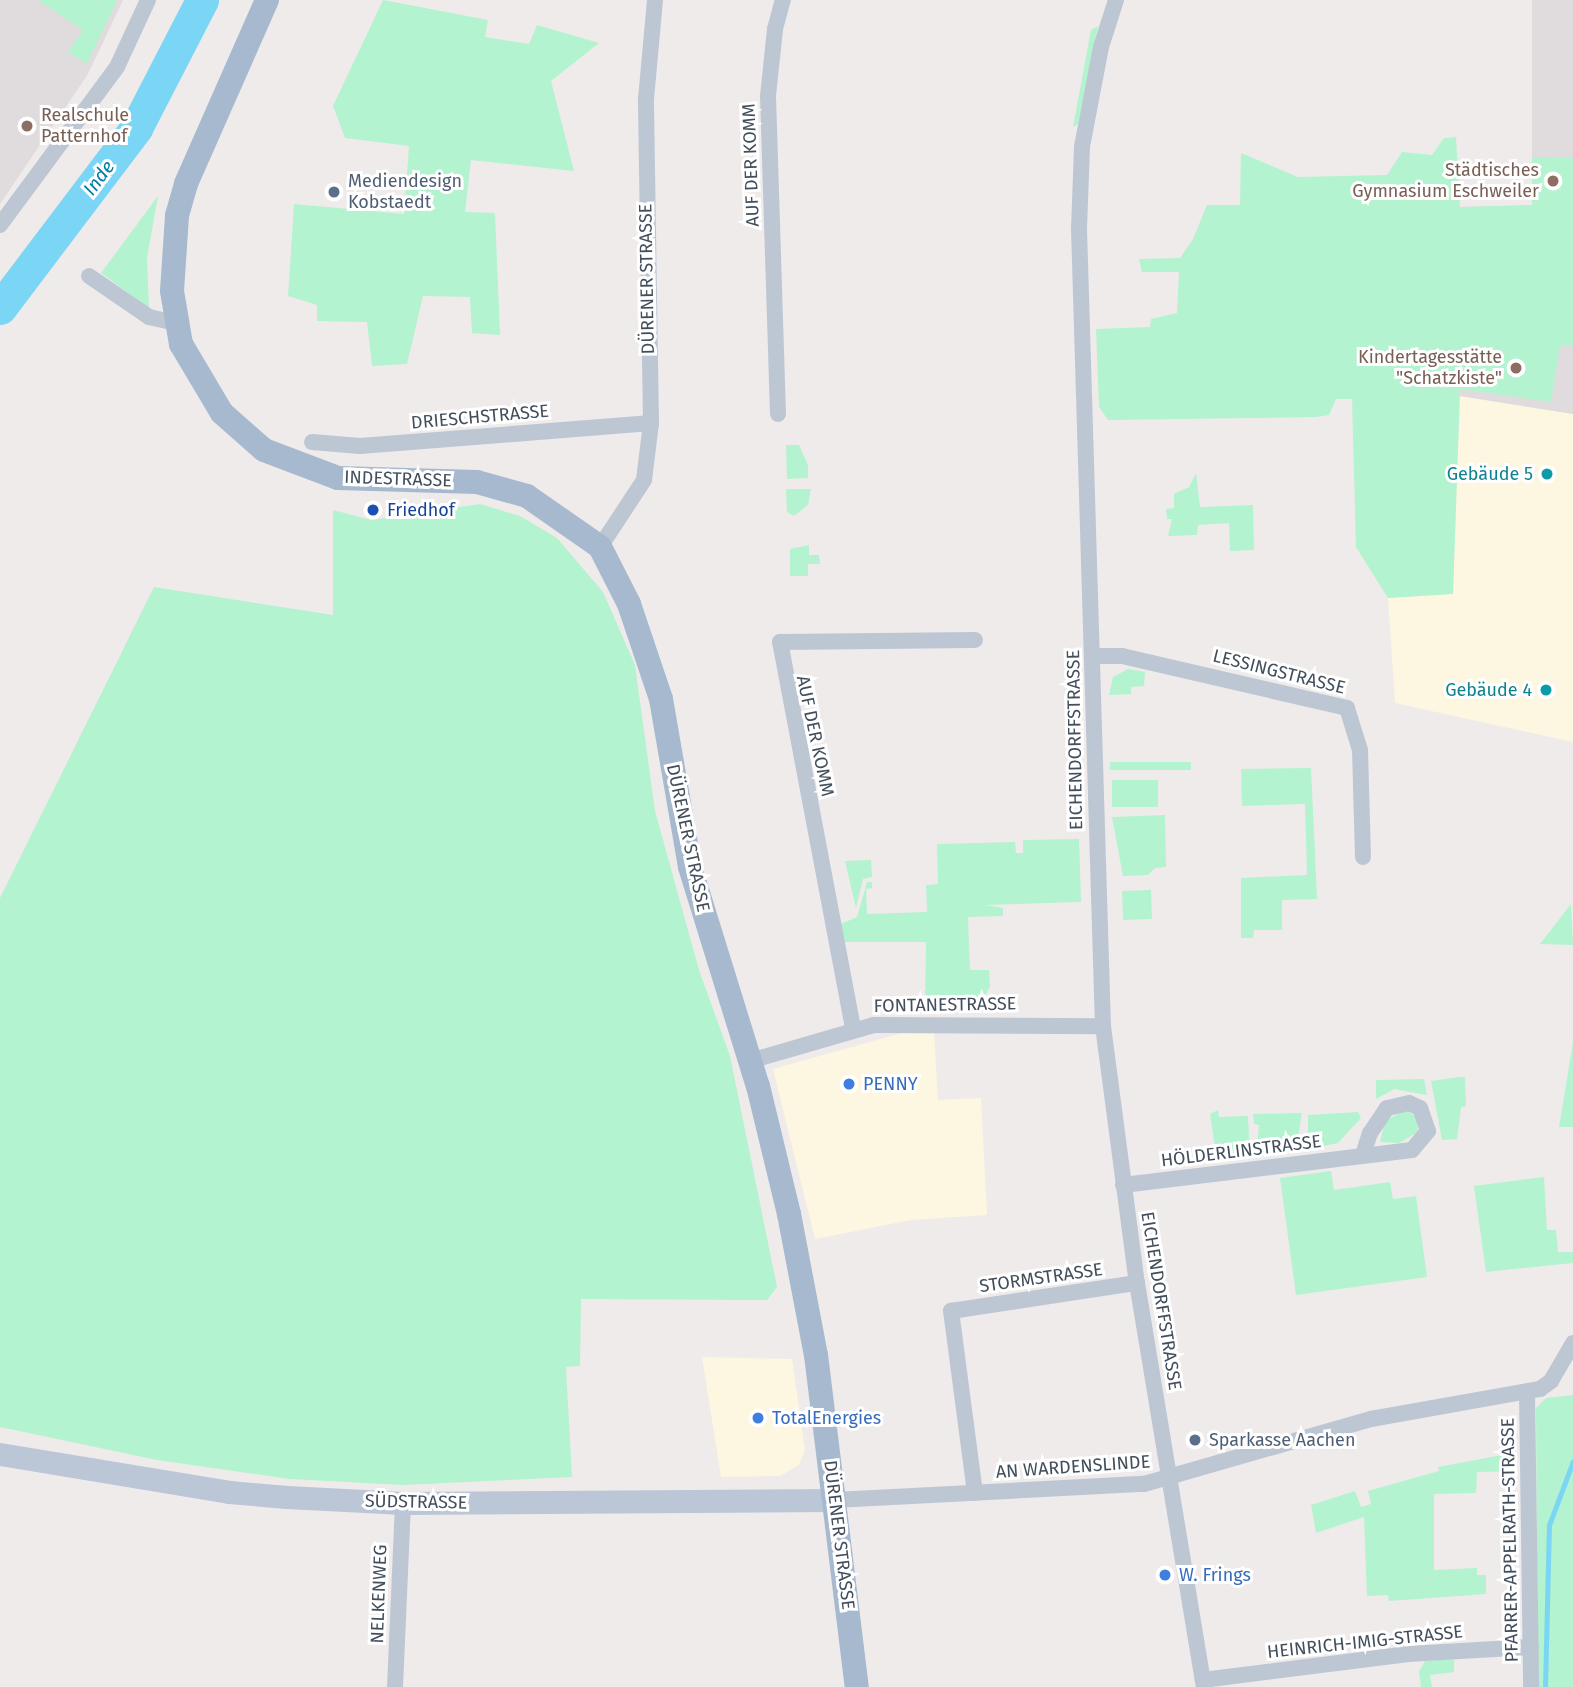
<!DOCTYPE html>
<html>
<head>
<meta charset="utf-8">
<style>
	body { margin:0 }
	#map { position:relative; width:1573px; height:1687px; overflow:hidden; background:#efebeb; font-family:"Fira Sans",sans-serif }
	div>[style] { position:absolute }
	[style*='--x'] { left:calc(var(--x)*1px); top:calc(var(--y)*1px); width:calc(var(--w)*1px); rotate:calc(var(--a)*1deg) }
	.commercial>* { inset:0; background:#fdf6e0 }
	.education>* { inset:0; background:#e0dcdd }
	.green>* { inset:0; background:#b3f3cf; transform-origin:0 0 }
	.stream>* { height:5px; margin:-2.5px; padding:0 2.5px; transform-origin:2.5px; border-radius:2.5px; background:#7bd5f4 }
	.river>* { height:33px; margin:-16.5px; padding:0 16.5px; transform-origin:16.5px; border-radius:16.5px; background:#7bd5f4 }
	.minor>* { height:16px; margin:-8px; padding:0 8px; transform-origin:8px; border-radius:8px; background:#bdc7d3 }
	.secondary>* { height:23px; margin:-11.5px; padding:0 11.5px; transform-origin:11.5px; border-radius:11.5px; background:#bbc7d7 }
	.primary>* { height:24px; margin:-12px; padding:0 12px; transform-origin:12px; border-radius:12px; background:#a7b9ce }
	.dots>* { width:19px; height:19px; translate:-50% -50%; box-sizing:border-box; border:4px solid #fff; border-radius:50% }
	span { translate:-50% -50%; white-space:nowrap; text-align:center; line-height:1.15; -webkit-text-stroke:6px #fff; paint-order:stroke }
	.education-label { font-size:18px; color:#785e54 }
	.left { translate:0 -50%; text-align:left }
	.right { translate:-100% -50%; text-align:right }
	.street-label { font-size:18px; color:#424e5b }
	.service-label { font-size:18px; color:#4e5e75 }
	.culture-label { font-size:18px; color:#0d838f }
	.transit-label { font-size:18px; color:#164399 }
	.shop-label { font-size:18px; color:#366cbe }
	.water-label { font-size:19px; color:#017ca8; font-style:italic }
</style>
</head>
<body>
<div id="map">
	<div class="commercial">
		<i style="clip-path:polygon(1460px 396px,1573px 414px,1573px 742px,1395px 703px,1388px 598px,1453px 593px)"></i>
		<i style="clip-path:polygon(934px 1031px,938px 1100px,981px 1098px,987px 1215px,911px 1220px,815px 1239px,773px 1069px,902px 1033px)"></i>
		<i style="clip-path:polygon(702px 1357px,792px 1359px,805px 1450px,799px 1465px,780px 1476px,721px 1477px)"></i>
	</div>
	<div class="education">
		<i style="clip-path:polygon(0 0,123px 0,88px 74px,0 204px)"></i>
		<i style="clip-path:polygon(1532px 0,1573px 0,1573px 414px,1460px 396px,1460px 207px,1532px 205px)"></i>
	</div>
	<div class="green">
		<i style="clip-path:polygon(38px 0,117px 0,87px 64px,68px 52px,83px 30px)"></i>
		<i style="clip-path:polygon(383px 0,488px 20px,485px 37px,529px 44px,537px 25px,599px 43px,551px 81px,574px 171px,471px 160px,465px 212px,495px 213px,500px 335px,472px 333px,470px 297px,423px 296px,407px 364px,372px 366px,367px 322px,317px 321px,317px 305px,288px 296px,294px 204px,404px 214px,409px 146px,345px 138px,333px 106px)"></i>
		<i style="clip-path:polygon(1098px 26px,1078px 124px,1073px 127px,1091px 30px)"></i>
		<i style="clip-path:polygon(1456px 137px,1460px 207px,1532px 205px,1532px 157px,1573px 158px,1573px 346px,1560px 345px,1551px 402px,1460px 389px,1453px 594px,1388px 598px,1356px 547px,1352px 399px,1336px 399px,1329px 415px,1316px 417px,1108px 420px,1099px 407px,1096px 329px,1150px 327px,1151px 319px,1177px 313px,1179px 272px,1142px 272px,1139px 259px,1180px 258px,1193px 239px,1207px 205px,1240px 205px,1241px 153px,1298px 177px,1387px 175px,1402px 152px,1432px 155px,1444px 138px)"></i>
		<i style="clip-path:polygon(158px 196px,147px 258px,149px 308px,101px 273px)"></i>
		<i style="clip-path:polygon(786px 445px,799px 445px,808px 465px,808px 478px,787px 479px)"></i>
		<i style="clip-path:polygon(1196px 473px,1200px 507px,1253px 505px,1254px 550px,1230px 551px,1229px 523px,1198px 525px,1197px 535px,1168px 536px,1172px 519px,1167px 519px,1166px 509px,1174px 508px,1174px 494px,1189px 487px)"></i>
		<i style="clip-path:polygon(786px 489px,811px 489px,808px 505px,794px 516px,787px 512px)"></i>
		<i style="clip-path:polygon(480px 504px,520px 516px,557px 538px,603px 592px,635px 665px,655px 811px,699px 970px,730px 1056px,777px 1287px,767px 1300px,581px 1299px,580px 1366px,566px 1367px,572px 1477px,403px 1485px,290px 1479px,157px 1460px,0 1427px,0 898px,154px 587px,333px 615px,333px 510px,371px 520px)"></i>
		<i style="clip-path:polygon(809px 545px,809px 555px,819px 555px,820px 564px,808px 564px,808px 576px,790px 576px,790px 549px)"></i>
		<i style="clip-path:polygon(1128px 669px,1145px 672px,1144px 686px,1131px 687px,1131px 694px,1109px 695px,1113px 677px)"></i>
		<i style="left:1191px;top:762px;width:8px;height:81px;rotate:90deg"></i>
		<i style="clip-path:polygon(1311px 768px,1317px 899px,1282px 900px,1282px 930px,1254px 930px,1253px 938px,1241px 938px,1241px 878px,1307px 875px,1305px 804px,1242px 806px,1241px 769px)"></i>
		<i style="left:1112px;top:780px;width:46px;height:27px"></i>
		<i style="clip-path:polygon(1165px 815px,1166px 867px,1155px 868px,1148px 875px,1123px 876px,1112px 817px)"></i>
		<i style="clip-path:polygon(1079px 839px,1081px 902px,985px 905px,1003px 908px,1003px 916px,968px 917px,970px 970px,989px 970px,990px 986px,976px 1014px,925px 1012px,926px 942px,844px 942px,841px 924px,857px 917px,867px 882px,872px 882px,872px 888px,866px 889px,867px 914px,927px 912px,926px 885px,938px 884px,937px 844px,1015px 842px,1016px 853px,1023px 853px,1023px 840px)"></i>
		<i style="clip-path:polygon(871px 860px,872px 877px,863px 879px,856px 908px,845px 861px)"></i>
		<i style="left:1151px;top:890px;width:29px;height:29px;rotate:88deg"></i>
		<i style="clip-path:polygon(1571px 904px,1573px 945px,1540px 944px)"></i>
		<i style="clip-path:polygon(1573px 1042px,1573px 1127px,1559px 1127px)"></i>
		<i style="clip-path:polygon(1459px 1077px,1465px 1077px,1466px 1106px,1461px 1107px,1457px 1139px,1442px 1140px,1431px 1081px)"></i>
		<i style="clip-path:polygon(1424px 1079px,1427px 1095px,1394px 1089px,1376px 1099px,1376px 1080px)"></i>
		<i style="clip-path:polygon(1218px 1110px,1219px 1117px,1248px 1116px,1250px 1156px,1217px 1160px,1210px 1114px)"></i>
		<i style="clip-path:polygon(1405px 1110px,1417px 1117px,1418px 1132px,1399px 1143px,1380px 1142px,1385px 1121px)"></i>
		<i style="clip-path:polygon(1358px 1112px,1361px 1118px,1338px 1143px,1308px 1149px,1308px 1115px)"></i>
		<i style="clip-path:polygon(1302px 1113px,1298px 1138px,1302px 1138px,1303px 1150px,1256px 1156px,1259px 1125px,1254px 1124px,1253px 1114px)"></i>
		<i style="clip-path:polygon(1331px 1171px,1334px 1190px,1390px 1182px,1393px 1199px,1416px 1196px,1427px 1277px,1296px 1295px,1280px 1178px)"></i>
		<i style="clip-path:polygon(1544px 1177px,1547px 1230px,1556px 1230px,1558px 1252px,1573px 1252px,1573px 1263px,1486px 1272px,1474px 1186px)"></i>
		<i style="clip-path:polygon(1573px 1395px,1573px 1687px,1538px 1687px,1536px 1408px,1546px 1398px)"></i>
		<i style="clip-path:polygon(1518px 1452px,1518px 1471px,1477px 1472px,1476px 1493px,1434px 1494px,1434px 1570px,1477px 1568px,1477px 1575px,1486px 1575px,1486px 1594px,1389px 1601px,1388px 1595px,1367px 1596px,1364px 1517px,1316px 1533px,1311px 1505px,1355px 1491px,1361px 1507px,1371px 1504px,1368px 1491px,1439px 1471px,1438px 1467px)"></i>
		<i style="clip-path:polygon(1454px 1659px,1454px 1672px,1430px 1675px,1432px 1687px,1421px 1687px,1419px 1671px,1425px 1661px)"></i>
	</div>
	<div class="stream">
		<i style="--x:1545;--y:1687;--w:162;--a:-88.6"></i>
		<i style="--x:1549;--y:1525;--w:68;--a:-69.4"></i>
	</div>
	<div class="river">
		<i style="--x:0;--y:308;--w:226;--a:-52.9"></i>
		<i style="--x:136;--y:128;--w:144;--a:-62.7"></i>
	</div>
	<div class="minor">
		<i style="--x:1116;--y:0;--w:49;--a:107.7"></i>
		<i style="--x:1101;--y:47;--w:102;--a:100.8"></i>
		<i style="--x:1082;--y:147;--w:82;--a:92.1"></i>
		<i style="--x:1079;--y:229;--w:797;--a:88.28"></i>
		<i style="--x:1103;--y:1026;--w:259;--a:82.5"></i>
		<i style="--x:1137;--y:1283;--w:410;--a:80.6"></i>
		<i style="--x:0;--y:225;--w:197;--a:-53.5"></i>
		<i style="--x:117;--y:67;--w:74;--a:-65.2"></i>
		<i style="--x:89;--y:276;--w:73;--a:34.3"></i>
		<i style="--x:149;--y:317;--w:27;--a:13"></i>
		<i style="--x:778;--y:414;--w:318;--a:-91.8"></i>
		<i style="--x:768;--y:96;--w:67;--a:-84"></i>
		<i style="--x:775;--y:29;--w:30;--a:-75"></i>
		<i style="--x:312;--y:442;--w:48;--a:4.8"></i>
		<i style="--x:360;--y:446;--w:292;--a:-4.5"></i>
		<i style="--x:600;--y:547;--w:80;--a:-56.7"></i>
		<i style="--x:644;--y:480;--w:57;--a:-83"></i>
		<i style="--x:651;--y:423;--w:324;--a:-90.9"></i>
		<i style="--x:646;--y:99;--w:99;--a:-84.8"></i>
		<i style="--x:1093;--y:656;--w:29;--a:0"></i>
		<i style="--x:1122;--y:656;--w:231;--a:13"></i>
		<i style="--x:1347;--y:708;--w:44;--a:72.8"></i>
		<i style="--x:1360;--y:750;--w:107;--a:88.4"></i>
		<i style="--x:853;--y:1028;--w:393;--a:-100.7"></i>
		<i style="--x:780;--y:642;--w:195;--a:-0.6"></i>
		<i style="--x:750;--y:1061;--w:129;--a:-16.2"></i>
		<i style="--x:874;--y:1025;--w:229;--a:0.3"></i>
		<i style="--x:1123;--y:1185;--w:291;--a:-6.9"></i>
		<i style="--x:1412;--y:1150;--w:25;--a:-50"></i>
		<i style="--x:1428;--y:1131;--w:24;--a:-109"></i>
		<i style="--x:1420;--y:1108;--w:12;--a:-156"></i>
		<i style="--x:1409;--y:1103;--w:23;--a:167"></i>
		<i style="--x:1387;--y:1108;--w:30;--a:124"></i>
		<i style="--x:1370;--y:1133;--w:23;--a:108"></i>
		<i style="--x:1527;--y:1392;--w:295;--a:89.2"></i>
		<i style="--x:975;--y:1493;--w:184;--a:-97.5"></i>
		<i style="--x:951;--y:1311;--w:188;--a:-8.6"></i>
		<i style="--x:835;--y:1500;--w:309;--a:-3"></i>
		<i style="--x:1144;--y:1484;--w:236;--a:-16"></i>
		<i style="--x:1371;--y:1419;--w:172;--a:-10.1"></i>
		<i style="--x:1540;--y:1389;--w:14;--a:-36"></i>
		<i style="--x:1551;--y:1381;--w:44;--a:-59.9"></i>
		<i style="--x:1203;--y:1680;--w:207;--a:-7.2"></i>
		<i style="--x:1408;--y:1654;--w:123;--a:-3.3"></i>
		<i style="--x:395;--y:1687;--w:184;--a:-87.5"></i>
	</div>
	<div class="secondary">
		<i style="--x:0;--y:1454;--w:232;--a:9.4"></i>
		<i style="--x:229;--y:1492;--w:58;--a:4.9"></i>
		<i style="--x:287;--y:1497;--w:116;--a:3"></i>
		<i style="--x:403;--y:1503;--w:432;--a:-0.4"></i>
	</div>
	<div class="primary">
		<i style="--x:267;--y:0;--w:201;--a:113.8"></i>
		<i style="--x:186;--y:184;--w:33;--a:106"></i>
		<i style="--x:177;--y:216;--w:75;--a:93.8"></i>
		<i style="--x:172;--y:291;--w:54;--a:80.4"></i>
		<i style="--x:181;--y:344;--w:80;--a:59.3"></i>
		<i style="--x:222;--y:413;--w:56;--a:41.4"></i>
		<i style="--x:264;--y:450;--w:79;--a:20.7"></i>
		<i style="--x:338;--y:478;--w:139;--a:1.6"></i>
		<i style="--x:477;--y:482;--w:52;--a:15.6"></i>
		<i style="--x:527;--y:496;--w:89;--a:34.9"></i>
		<i style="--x:600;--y:547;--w:64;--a:63"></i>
		<i style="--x:629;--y:604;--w:100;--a:71.4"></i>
		<i style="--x:661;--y:699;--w:170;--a:80.2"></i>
		<i style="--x:690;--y:867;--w:229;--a:72.8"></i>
		<i style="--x:758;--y:1086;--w:132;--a:76.4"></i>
		<i style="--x:789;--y:1214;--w:144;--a:79.2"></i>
		<i style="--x:816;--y:1355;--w:335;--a:83"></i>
	</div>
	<div class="dots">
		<i style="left:27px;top:126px;background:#8d6e63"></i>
		<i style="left:1553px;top:181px;background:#8d6e63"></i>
		<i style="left:334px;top:192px;background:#5c6f8a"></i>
		<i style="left:1516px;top:368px;background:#8d6e63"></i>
		<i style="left:1547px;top:474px;background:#0f9aa8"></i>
		<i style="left:373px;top:510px;background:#1a4fb4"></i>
		<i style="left:1546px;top:690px;background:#0f9aa8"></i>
		<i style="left:849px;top:1084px;background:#3f7fe0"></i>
		<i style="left:758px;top:1418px;background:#3f7fe0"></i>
		<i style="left:1195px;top:1440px;background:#5c6f8a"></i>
		<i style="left:1165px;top:1575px;background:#3f7fe0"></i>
	</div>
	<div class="education-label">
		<span class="left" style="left:41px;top:126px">Realschule<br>Patternhof</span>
		<span class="right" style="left:1539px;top:181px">Städtisches<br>Gymnasium Eschweiler</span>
		<span class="right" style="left:1502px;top:368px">Kindertagesstätte<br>"Schatzkiste"</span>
	</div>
	<div class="street-label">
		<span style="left:751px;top:165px;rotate:-92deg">AUF DER KOMM</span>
		<span style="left:647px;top:279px;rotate:-91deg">DÜRENER STRASSE</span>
		<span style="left:480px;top:417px;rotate:-5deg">DRIESCHSTRASSE</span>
		<span style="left:398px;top:479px;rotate:2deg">INDESTRASSE</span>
		<span style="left:1279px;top:672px;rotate:14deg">LESSINGSTRASSE</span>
		<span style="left:815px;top:736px;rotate:78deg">AUF DER KOMM</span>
		<span style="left:1075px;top:740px;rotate:-91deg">EICHENDORFFSTRASSE</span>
		<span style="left:688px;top:838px;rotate:78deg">DÜRENER STRASSE</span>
		<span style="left:945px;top:1005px;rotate:-1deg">FONTANESTRASSE</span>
		<span style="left:1241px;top:1151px;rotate:-7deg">HÖLDERLINSTRASSE</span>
		<span style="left:1041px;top:1278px;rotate:-8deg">STORMSTRASSE</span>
		<span style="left:1161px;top:1301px;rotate:81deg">EICHENDORFFSTRASSE</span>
		<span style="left:1073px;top:1467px;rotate:-4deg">AN WARDENSLINDE</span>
		<span style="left:416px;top:1502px;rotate:1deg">SÜDSTRASSE</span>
		<span style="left:839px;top:1535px;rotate:83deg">DÜRENER STRASSE</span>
		<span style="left:1510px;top:1540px;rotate:-91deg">PFARRER-APPELRATH-STRASSE</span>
		<span style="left:379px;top:1594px;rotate:-88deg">NELKENWEG</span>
		<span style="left:1365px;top:1642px;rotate:-6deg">HEINRICH-IMIG-STRASSE</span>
	</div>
	<div class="service-label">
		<span class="left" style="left:348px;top:192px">Mediendesign<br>Kobstaedt</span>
		<span class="left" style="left:1209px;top:1440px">Sparkasse Aachen</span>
	</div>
	<div class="culture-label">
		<span class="right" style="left:1533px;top:474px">Gebäude 5</span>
		<span class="right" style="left:1532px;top:690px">Gebäude 4</span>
	</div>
	<div class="transit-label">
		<span class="left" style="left:387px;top:510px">Friedhof</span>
	</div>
	<div class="shop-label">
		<span class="left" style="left:863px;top:1084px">PENNY</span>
		<span class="left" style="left:772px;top:1418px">TotalEnergies</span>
		<span class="left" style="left:1179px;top:1575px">W. Frings</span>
	</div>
	<div class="water-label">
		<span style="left:99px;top:178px;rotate:-53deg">Inde</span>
	</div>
</div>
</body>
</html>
